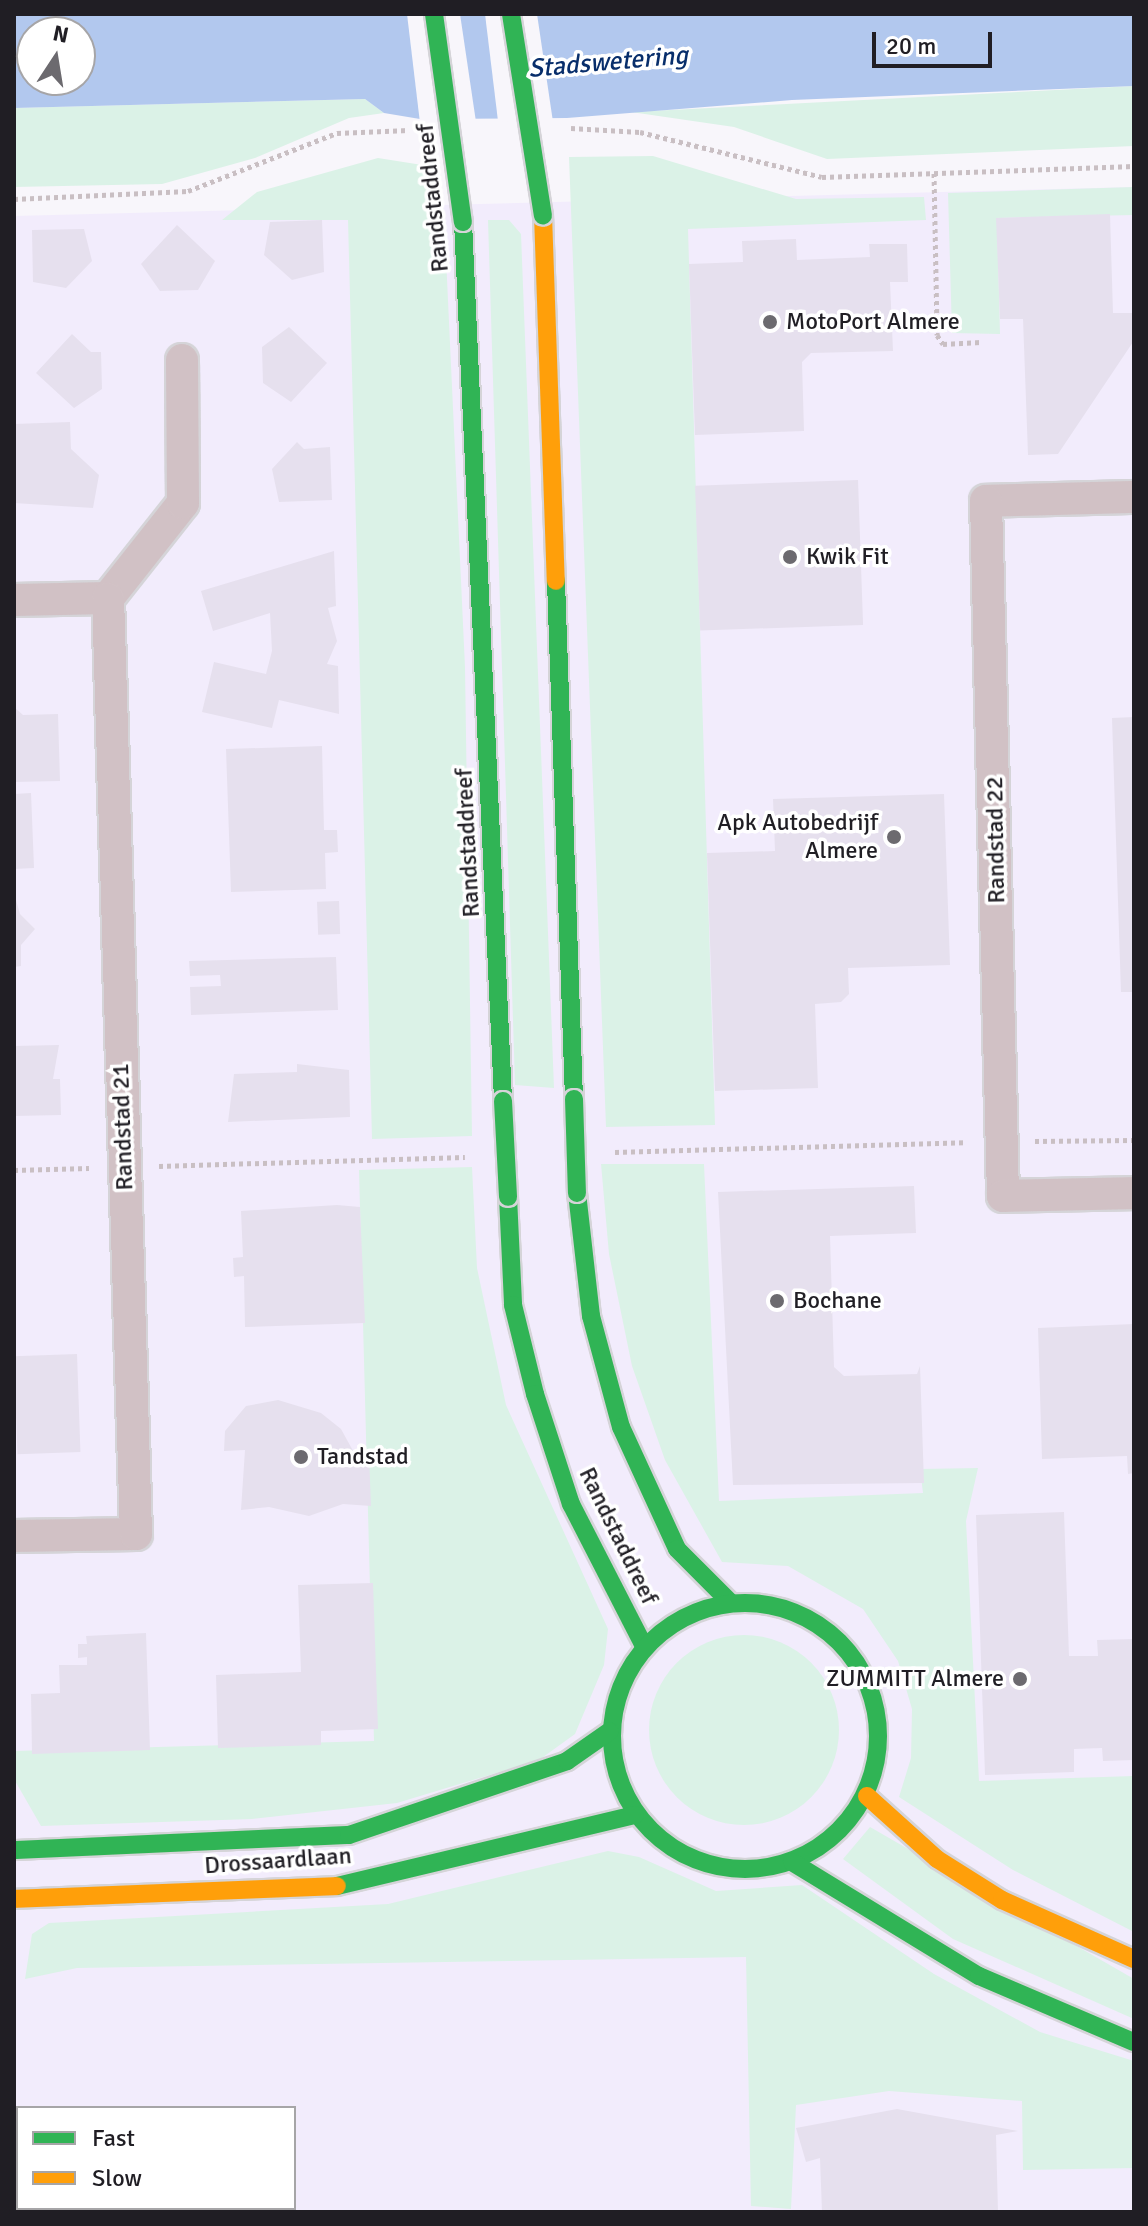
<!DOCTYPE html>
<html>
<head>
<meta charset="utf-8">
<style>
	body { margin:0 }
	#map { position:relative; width:1148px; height:2226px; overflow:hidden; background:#f8f6fb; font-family:Signika,sans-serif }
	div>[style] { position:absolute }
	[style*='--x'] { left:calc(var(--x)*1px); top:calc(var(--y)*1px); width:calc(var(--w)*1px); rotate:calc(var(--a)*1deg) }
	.built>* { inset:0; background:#f2ecfc }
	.green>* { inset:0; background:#dbf2e7 }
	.round { border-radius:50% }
	.water>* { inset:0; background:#b2c8ee }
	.pier>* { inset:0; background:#f8f6fb }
	.building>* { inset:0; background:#e6e0ee; transform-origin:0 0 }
	.path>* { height:5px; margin-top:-2.5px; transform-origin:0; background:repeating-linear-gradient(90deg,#c9bfc3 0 4px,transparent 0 8px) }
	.roads { filter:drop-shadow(2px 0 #d5d4d8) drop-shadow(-2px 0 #d5d4d8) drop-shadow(0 2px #d5d4d8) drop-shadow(0 -2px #d5d4d8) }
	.street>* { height:32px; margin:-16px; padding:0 16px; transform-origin:16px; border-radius:16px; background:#d1c1c5 }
	.fast>* { height:18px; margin:-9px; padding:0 9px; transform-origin:9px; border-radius:9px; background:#30b455 }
	.fast>.ring { margin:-9px; padding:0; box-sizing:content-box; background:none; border:18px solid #30b455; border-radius:50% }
	.slow>* { height:18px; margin:-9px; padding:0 9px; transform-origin:9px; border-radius:9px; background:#ff9f0a }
	.bridges { filter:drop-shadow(2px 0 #d5d4d8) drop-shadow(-2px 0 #d5d4d8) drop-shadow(0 2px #d5d4d8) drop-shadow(0 -2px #d5d4d8) }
	.fast-bridge>* { height:18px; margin:-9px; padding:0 9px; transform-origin:9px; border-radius:9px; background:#30b455 }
	.dots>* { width:22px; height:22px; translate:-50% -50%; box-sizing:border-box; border:4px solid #fff; border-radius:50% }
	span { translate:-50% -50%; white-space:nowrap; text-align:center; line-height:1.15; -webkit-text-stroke:7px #fff; paint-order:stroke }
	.street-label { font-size:24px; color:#201e24 }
	.poi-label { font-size:24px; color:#201e24 }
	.left { translate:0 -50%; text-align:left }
	.right { translate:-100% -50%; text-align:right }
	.water-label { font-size:26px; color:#082e6b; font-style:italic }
	.frame { position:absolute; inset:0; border:16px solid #201e24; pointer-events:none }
	.legend { position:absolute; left:16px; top:2106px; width:280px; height:104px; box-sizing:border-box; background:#fff; border:2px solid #a6a5a7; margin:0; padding:10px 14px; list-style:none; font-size:24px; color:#201e24 }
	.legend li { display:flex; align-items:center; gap:16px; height:40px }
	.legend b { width:40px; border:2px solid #a6a5a7 }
	.north { position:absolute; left:16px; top:16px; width:80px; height:80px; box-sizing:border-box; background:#fff; border:2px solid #a6a5a7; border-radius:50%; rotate:12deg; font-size:22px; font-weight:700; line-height:32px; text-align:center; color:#201e24 }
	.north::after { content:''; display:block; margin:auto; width:28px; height:36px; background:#6c6a6f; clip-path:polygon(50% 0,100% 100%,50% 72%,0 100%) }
	.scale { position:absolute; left:872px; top:32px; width:120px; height:36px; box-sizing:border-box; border:4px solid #201e24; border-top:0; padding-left:10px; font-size:24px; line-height:28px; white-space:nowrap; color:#201e24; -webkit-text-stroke:6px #fff; paint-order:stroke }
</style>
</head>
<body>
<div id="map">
	<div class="built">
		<i style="clip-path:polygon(evenodd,1134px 187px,1134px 2212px,14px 2212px,14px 216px,1134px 187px,18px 2108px,294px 2108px,294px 2208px,18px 2208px,18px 2108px)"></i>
	</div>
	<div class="green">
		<i style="clip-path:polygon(1134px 86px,1134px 146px,827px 159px,734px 127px,631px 112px)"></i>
		<i style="clip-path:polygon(365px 99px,384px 113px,349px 118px,255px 158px,162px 184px,14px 187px,14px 108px)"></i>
		<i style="clip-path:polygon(653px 156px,796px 199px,924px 197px,926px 220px,688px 229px,715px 1125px,606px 1127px,569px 157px)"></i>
		<i style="clip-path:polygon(378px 158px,435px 167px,444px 214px,465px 667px,472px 1136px,372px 1139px,348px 220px,222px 220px,257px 192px)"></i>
		<i style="clip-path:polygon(1134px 187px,1134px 215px,997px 218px,1000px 334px,952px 333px,948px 193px)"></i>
		<i style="clip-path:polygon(488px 220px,509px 220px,521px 234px,554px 1088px,515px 1085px)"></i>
		<i style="clip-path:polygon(601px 1164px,704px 1164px,719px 1501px,923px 1493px,920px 1469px,978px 1468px,966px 1521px,979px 1781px,1134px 1776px,1134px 1932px,1013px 1870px,899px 1797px,911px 1758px,912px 1709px,898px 1661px,863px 1609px,788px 1566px,722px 1562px,665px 1460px,632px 1366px,609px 1254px)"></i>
		<i style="clip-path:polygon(472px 1167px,477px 1268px,506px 1405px,608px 1629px,604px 1665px,575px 1734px,539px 1760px,397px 1803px,252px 1819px,41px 1826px,14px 1779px,14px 1751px,374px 1741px,359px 1170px)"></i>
		<i class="round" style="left:649px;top:1635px;width:190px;height:190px"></i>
		<i style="clip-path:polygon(870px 1827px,1134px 1979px,1134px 2019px,953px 1939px,843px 1859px)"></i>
		<i style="clip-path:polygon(608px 1851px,639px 1857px,716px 1891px,802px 1885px,934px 1974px,1040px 2032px,1134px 2061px,1134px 2168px,1023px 2170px,1022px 2101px,889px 2091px,796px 2105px,791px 2209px,751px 2206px,746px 1957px,77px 1968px,25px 1979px,32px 1934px,49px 1923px,388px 1904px)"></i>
	</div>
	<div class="water">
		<i style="clip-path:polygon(evenodd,14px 14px,1134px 14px,1134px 86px,792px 100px,567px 118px,420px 119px,384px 113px,365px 99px,14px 108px,14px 14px,32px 32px,80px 32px,80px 80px,32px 80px,32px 32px)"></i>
	</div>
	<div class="pier">
		<i style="clip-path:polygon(407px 14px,460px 14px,476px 122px,420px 123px)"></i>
		<i style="clip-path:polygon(485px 14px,537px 14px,553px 122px,498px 121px)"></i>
	</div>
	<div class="building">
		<i style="clip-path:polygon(1110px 214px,1113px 313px,1133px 313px,1133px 342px,1058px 454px,1028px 455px,1023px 319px,1000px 319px,996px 218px)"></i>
		<i style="clip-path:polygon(322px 220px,324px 272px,292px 280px,264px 255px,270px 222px)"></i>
		<i style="clip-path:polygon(177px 225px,215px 261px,198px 290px,160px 291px,141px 264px)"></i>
		<i style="clip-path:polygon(84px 229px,92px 261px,66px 288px,33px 282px,32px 230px)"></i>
		<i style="clip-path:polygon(796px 239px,797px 260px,870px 257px,869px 244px,907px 244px,908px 282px,890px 282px,893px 351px,811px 353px,802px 362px,804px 431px,695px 435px,689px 264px,743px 262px,742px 241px)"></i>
		<i style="clip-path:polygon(289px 327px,327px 363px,291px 402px,263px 383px,262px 347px)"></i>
		<i style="clip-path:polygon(72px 334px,91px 352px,101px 352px,102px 389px,74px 408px,36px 373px)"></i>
		<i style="clip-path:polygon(70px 422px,71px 449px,99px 475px,93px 508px,14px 503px,14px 424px)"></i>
		<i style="clip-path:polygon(297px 442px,304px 449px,330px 447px,332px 500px,279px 502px,272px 469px)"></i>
		<i style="left:858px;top:480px;width:145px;height:163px;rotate:88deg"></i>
		<i style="clip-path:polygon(334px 551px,336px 606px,328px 608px,337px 641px,327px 664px,338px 666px,339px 714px,279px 700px,272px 728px,202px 712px,214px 662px,266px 674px,272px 651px,270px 613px,213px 631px,201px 591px)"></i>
		<i style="clip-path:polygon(14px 707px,23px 715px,58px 714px,60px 781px,14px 782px)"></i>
		<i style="clip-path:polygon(1134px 717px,1134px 992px,1121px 992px,1112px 718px)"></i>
		<i style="clip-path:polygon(322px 746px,324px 830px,337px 830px,338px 852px,325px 853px,326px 889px,231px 892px,226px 749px)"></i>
		<i style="clip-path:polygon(31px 793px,34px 868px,14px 869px,14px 794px)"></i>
		<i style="clip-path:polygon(944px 794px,950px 965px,848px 968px,849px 994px,841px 1002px,815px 1004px,818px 1088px,715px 1091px,707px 853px,775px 851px,773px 799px)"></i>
		<i style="clip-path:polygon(14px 893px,20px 914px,35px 929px,21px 945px,21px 966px,14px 967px)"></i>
		<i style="left:339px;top:901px;width:33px;height:22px;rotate:88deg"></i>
		<i style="clip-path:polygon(336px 957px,338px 1010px,191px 1015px,190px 987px,221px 986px,220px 975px,190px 976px,189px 961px)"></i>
		<i style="clip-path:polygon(59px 1045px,53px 1079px,60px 1079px,61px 1115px,14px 1116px,14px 1046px)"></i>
		<i style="clip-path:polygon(297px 1064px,349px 1070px,350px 1117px,228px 1122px,234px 1074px,297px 1072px)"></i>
		<i style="clip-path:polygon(914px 1186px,916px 1233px,830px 1236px,834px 1367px,844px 1376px,917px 1374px,920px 1366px,924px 1483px,733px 1485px,718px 1192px)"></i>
		<i style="clip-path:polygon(337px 1205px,360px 1207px,365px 1323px,245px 1327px,244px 1276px,234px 1277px,233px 1258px,243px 1257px,241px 1211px)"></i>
		<i style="clip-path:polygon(1134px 1324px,1134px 1473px,1128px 1474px,1127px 1456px,1042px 1459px,1038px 1328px)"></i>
		<i style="left:77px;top:1354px;width:98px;height:63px;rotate:88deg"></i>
		<i style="clip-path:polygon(278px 1400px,321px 1413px,341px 1429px,357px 1458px,369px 1455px,371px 1506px,343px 1504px,309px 1516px,269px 1507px,241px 1510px,245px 1450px,224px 1451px,225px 1431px,246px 1406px)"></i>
		<i style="clip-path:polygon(1064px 1512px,1069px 1656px,1098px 1656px,1097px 1640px,1134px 1639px,1134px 1760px,1103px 1761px,1102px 1748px,1074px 1749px,1074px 1772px,985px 1775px,976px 1515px)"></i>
		<i style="clip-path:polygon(373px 1583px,378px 1729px,321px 1731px,321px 1745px,218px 1748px,216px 1675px,301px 1672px,298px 1585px)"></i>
		<i style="clip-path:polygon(146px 1633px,150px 1750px,32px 1754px,31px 1694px,60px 1693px,59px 1665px,87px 1665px,87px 1657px,78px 1658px,78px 1644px,87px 1644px,86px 1636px)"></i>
		<i style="clip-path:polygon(897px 2109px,1018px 2131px,996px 2135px,998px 2212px,822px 2212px,820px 2158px,806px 2162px,796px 2128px)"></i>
	</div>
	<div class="path">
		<i style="--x:571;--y:128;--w:69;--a:3.3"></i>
		<i style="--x:640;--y:132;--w:187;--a:13.9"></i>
		<i style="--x:822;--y:177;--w:312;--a:-2"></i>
		<i style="--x:934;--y:173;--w:162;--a:88.9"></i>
		<i style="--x:937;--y:335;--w:11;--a:56"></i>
		<i style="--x:943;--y:344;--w:38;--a:-3"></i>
		<i style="--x:14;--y:199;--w:174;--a:-2.6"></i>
		<i style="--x:188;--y:191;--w:160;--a:-21.3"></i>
		<i style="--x:337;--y:133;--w:72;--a:-2.4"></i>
		<i style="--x:1035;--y:1141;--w:99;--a:-0.6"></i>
		<i style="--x:615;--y:1152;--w:350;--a:-1.6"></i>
		<i style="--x:159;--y:1166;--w:306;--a:-1.7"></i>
		<i style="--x:14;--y:1170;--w:75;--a:-1.5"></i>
	</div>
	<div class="roads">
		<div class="street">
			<i style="--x:1134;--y:497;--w:148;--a:178.5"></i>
			<i style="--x:986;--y:501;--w:695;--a:88.6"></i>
			<i style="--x:1003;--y:1196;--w:131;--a:-1.3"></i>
			<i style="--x:14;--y:600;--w:94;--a:-1.2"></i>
			<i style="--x:108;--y:598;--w:121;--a:-51.7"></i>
			<i style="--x:183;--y:503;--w:143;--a:-90.4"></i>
			<i style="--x:14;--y:1536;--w:122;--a:-0.9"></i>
			<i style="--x:136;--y:1534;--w:936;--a:-91.71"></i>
		</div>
		<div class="fast">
			<i style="--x:463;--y:222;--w:880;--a:87.39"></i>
			<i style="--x:556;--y:581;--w:518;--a:88.01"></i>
			<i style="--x:577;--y:1193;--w:124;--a:83.5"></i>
			<i style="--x:591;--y:1316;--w:115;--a:74.9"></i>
			<i style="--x:621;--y:1427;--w:134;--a:65.3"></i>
			<i style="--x:677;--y:1549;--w:75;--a:45"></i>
			<i style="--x:508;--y:1197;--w:108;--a:87.3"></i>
			<i style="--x:513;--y:1305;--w:92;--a:76.1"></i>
			<i style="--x:535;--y:1394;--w:116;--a:71.9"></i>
			<i style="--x:571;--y:1504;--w:160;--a:62.8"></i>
			<i class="ring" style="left:612px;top:1603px;width:248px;height:248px"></i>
			<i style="--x:14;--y:1850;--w:335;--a:-2.6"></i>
			<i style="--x:349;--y:1835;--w:230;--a:-18.7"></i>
			<i style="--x:567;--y:1761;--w:52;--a:-34.9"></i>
			<i style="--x:792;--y:1862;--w:219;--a:31.4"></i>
			<i style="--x:979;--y:1976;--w:168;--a:23.1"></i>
			<i style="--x:337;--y:1886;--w:306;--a:-13.4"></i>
		</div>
		<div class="slow">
			<i style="--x:543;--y:215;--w:366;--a:88"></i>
			<i style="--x:867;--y:1796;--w:94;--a:42"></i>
			<i style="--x:937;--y:1859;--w:77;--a:32.2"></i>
			<i style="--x:1002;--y:1900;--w:145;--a:24.1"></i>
			<i style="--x:14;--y:1899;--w:323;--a:-2.3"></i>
		</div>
	</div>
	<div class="bridges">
		<div class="fast-bridge">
			<i style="--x:434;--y:14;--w:210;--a:82.1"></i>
			<i style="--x:511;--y:14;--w:204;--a:81"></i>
			<i style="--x:574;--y:1099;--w:94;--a:88.2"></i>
			<i style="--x:503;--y:1101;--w:96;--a:87"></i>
		</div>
	</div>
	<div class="dots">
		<i style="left:770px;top:322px;background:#6c6a6f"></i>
		<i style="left:790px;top:557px;background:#6c6a6f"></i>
		<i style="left:894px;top:837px;background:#6c6a6f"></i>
		<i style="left:777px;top:1301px;background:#6c6a6f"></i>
		<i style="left:301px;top:1457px;background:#6c6a6f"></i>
		<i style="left:1020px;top:1679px;background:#6c6a6f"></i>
	</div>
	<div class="street-label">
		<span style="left:433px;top:198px;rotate:-96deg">Randstaddreef</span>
		<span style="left:996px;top:840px;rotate:-91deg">Randstad 22</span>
		<span style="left:468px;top:843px;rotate:-93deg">Randstaddreef</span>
		<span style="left:123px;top:1127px;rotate:-92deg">Randstad 21</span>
		<span style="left:618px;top:1536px;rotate:64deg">Randstaddreef</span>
		<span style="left:278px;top:1861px;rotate:-4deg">Drossaardlaan</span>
	</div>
	<div class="poi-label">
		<span class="left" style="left:786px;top:322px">MotoPort Almere</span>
		<span class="left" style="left:806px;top:557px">Kwik Fit</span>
		<span class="right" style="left:878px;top:837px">Apk Autobedrijf<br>Almere</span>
		<span class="left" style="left:793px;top:1301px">Bochane</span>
		<span class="left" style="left:317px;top:1457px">Tandstad</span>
		<span class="right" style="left:1004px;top:1679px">ZUMMITT Almere</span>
	</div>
	<div class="water-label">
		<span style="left:608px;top:63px;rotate:-5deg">Stadswetering</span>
	</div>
	<div class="frame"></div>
	<ul class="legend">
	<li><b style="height:10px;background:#30b455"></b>Fast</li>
	<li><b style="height:10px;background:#ff9f0a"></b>Slow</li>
	</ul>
	<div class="north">N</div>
	<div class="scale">20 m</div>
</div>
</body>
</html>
